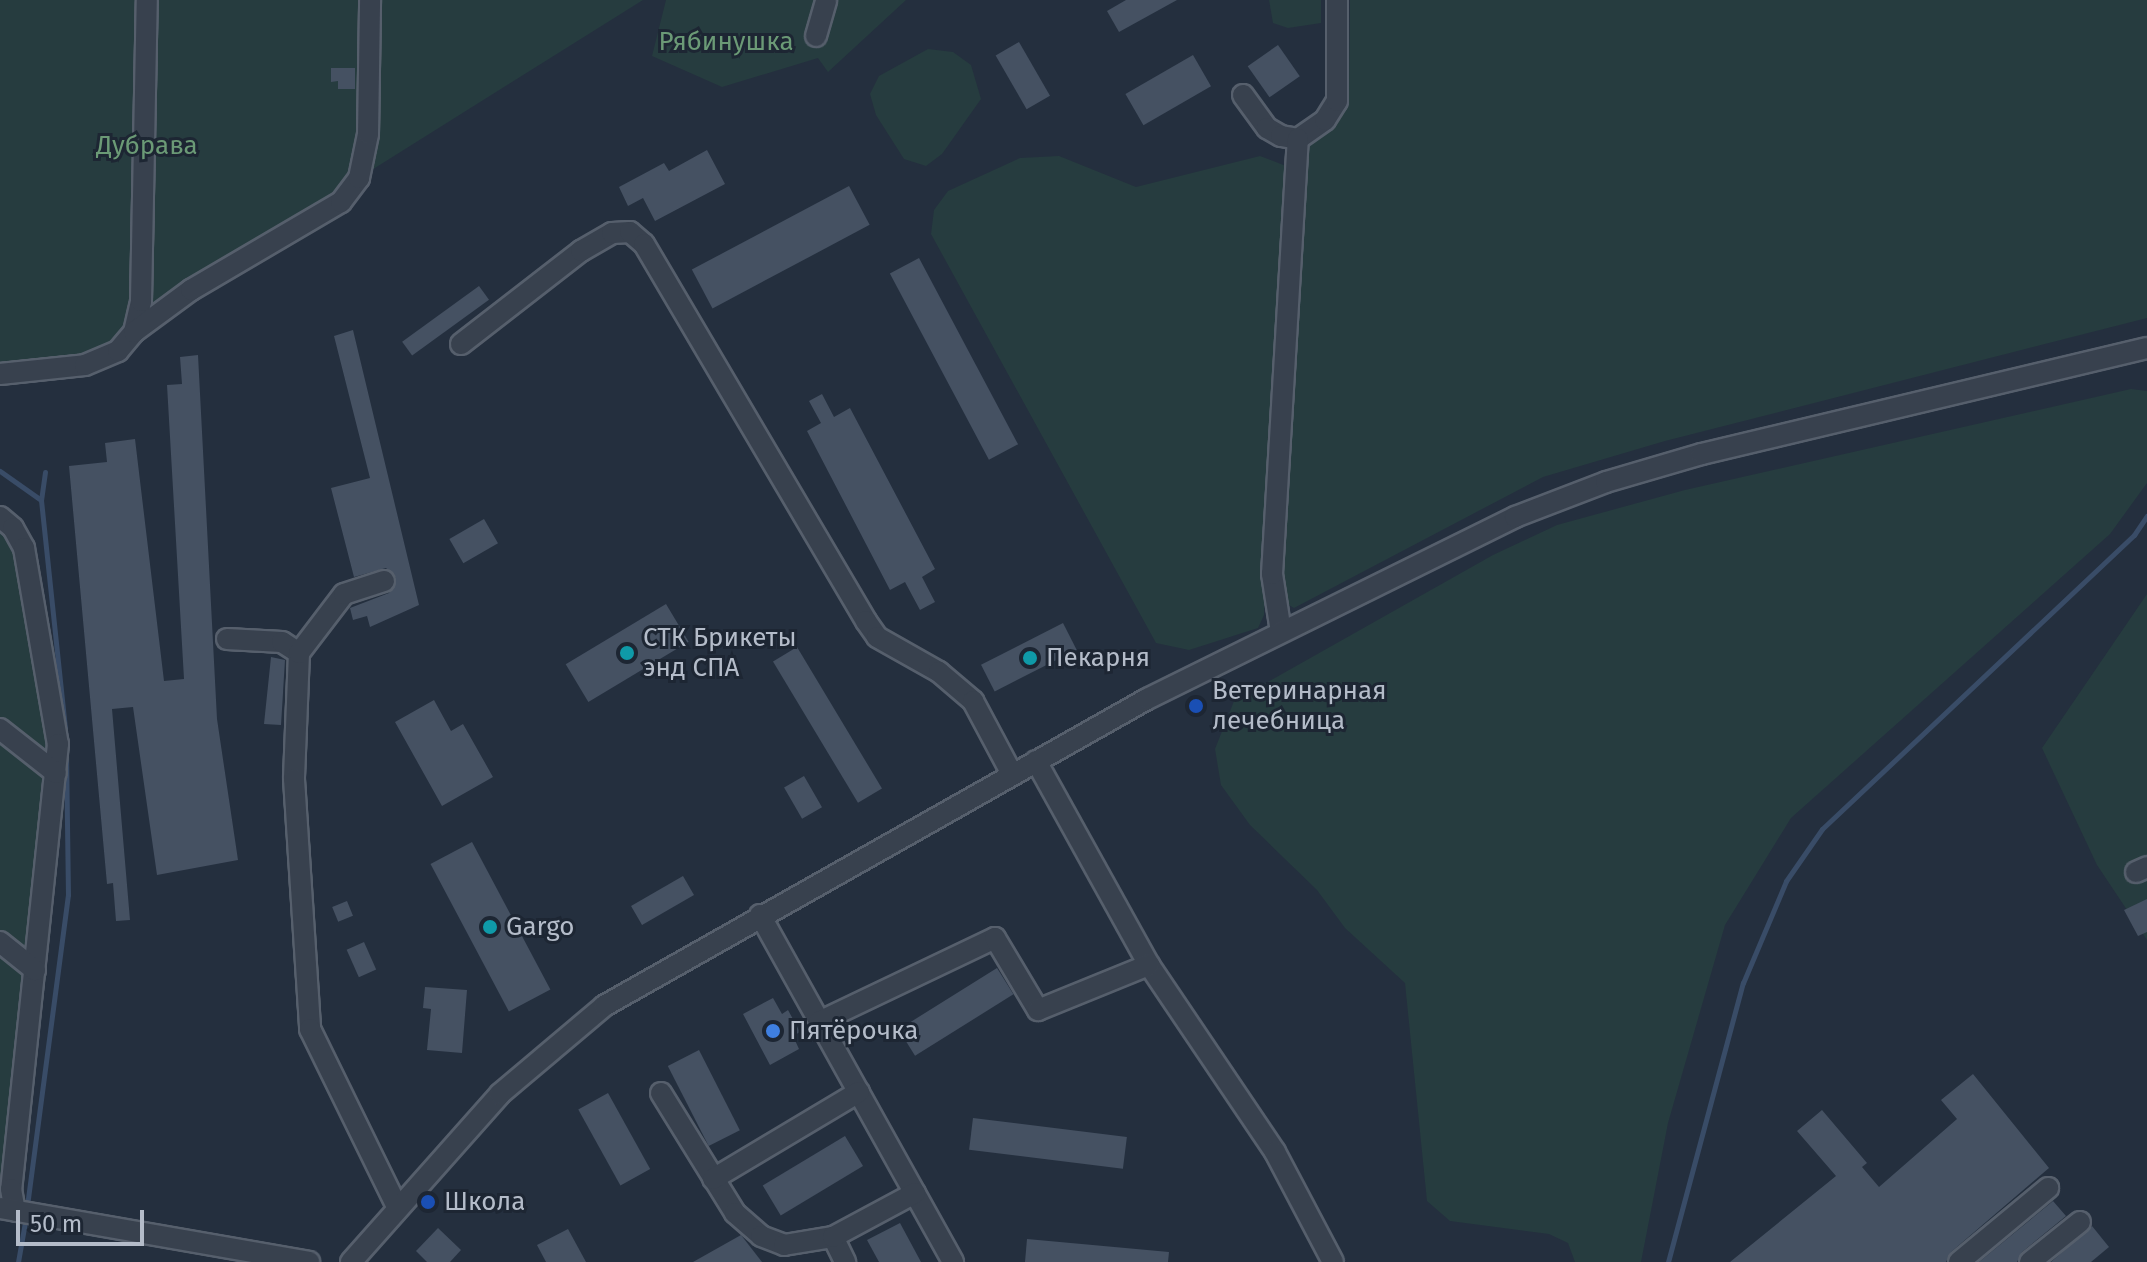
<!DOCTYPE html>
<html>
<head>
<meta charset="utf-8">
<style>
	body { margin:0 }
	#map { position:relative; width:2147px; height:1262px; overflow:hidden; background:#242f3e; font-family:"Fira Sans",sans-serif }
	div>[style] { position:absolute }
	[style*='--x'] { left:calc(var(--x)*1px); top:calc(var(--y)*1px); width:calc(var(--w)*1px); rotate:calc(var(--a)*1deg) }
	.green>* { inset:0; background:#263c3f }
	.stream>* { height:5px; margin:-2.5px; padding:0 2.5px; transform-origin:2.5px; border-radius:2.5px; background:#394c67 }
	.building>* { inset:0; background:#455162; transform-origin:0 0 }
	.roads { filter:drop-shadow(2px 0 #565f6c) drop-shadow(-2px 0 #565f6c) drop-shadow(0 2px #565f6c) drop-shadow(0 -2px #565f6c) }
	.minor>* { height:20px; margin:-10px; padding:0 10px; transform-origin:10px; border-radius:10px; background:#38414e }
	.dots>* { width:22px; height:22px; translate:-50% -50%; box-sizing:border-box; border:4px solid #1d2633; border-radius:50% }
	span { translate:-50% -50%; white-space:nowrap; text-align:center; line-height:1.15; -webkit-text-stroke:6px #1d2633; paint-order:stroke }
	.park-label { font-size:26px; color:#6b9a76 }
	.poi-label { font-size:26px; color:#b4bcc9 }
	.left { translate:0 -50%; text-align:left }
	.scale { position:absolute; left:16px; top:1210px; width:128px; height:36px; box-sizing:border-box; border:4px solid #b4bcc9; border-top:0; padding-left:10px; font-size:24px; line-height:28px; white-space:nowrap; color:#b4bcc9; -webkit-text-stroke:6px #1d2633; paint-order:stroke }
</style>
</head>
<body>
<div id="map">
	<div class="green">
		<i style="clip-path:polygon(0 0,643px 0,359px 178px,118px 351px,0 374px)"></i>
		<i style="clip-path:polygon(666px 0,906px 0,828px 72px,818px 58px,722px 87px,652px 56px)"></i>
		<i style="clip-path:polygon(1269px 0,1321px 0,1321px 23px,1288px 28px,1273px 23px)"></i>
		<i style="clip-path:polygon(1350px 0,2147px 0,2147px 318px,1665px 441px,1543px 477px,1294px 608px,1282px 601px,1277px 573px,1306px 150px,1341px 116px,1349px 93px)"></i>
		<i style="clip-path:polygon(928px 49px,953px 52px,971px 65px,981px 99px,942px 154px,926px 166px,904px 159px,876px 115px,870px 94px,879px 76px)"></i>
		<i style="clip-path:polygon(1059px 156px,1136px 187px,1260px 156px,1286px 166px,1264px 615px,1258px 628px,1189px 650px,1156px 643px,931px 234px,934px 210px,948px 191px,1020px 158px)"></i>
		<i style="clip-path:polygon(2131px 389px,2147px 391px,2147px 483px,2110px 534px,1791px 818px,1725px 925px,1668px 1123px,1641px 1262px,1575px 1262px,1568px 1243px,1549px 1234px,1450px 1221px,1427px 1201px,1405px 983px,1345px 928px,1317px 890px,1250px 825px,1221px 785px,1215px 749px,1234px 701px,1493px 555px,1557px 525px,1685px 490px)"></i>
		<i style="clip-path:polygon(0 517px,13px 528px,58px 744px,11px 1189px,0 1185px)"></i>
		<i style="clip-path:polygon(2147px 594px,2147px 940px,2097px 865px,2042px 748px)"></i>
	</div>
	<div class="stream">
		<i style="--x:0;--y:471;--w:50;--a:35.3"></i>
		<i style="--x:45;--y:472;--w:28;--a:98"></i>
		<i style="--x:41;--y:500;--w:230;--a:84"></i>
		<i style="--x:27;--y:1206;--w:314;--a:-82.5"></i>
		<i style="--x:68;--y:895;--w:140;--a:-90.8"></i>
		<i style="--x:18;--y:1262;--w:47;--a:-80.1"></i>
		<i style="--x:1668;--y:1262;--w:289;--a:-75"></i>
		<i style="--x:1743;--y:983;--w:111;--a:-67.1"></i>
		<i style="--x:1786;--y:881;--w:63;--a:-55.3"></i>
		<i style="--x:1822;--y:829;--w:429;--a:-43.3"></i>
		<i style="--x:2134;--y:535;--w:23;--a:-56"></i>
	</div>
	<div class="building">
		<i style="clip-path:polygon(1126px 0,1177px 0,1119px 32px,1107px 11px)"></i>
		<i style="left:1019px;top:42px;width:62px;height:27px;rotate:60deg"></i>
		<i style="left:1278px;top:45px;width:38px;height:37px;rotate:55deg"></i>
		<i style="left:1193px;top:55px;width:36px;height:78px;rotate:60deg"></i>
		<i style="clip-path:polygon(331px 68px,355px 68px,355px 89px,338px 89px,338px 81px,331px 82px)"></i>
		<i style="clip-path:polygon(707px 150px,725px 184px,655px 221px,643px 198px,628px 206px,619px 187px,664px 163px,669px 171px)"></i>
		<i style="left:849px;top:186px;width:44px;height:178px;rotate:62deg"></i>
		<i style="left:919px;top:258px;width:211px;height:33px;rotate:62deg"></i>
		<i style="left:479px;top:286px;width:17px;height:95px;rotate:54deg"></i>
		<i style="clip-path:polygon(353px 330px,419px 605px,370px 627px,367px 616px,353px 620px,350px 608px,389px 593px,396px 578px,386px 568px,354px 577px,331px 488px,370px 478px,334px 336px)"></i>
		<i style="clip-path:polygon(198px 355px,217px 719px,238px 860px,157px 875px,133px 707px,112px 709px,130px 920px,116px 921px,113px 883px,107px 884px,69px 466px,107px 462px,105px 443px,135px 439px,164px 681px,184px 679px,167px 385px,182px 384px,180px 357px)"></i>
		<i style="clip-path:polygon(822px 394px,834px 417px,850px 408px,935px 569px,922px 577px,935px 602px,920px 610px,905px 582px,890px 590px,807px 431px,821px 423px,809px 401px)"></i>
		<i style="left:484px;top:519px;width:28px;height:40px;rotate:60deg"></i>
		<i style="left:666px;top:604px;width:44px;height:117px;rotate:59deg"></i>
		<i style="left:1063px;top:623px;width:30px;height:92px;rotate:63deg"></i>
		<i style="left:797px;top:647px;width:165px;height:28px;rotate:59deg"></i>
		<i style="clip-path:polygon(271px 657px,285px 660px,281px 725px,264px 724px)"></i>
		<i style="clip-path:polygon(434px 700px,451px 731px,463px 724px,493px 777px,442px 806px,395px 722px)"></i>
		<i style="left:804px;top:776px;width:36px;height:23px;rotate:60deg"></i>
		<i style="left:472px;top:842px;width:167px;height:47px;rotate:62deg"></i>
		<i style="left:683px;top:876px;width:22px;height:60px;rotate:60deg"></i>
		<i style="clip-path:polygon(2147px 899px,2147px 932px,2138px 936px,2124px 910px)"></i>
		<i style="left:347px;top:901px;width:16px;height:16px;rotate:68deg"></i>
		<i style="left:364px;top:942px;width:30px;height:19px;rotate:66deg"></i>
		<i style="left:997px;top:968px;width:31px;height:116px;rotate:58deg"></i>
		<i style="clip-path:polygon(425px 987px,467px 990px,462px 1053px,427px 1050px,431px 1009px,423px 1008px)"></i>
		<i style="clip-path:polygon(773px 998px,782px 1014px,788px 1010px,800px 1032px,793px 1036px,799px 1049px,770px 1065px,743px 1014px)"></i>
		<i style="left:699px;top:1050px;width:90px;height:35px;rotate:63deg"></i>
		<i style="clip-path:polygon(1973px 1074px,2049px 1168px,1951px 1252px,1946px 1262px,1730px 1262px,1836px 1176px,1797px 1131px,1822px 1110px,1867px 1163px,1862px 1167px,1879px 1187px,1957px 1119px,1941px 1100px)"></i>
		<i style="left:608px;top:1093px;width:87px;height:34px;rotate:61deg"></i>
		<i style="left:973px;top:1118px;width:155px;height:32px;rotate:7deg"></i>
		<i style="left:845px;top:1136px;width:35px;height:96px;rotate:59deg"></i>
		<i style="clip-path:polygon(2053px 1201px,2066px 1216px,2022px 1252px,2017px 1262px,1979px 1262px)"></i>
		<i style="clip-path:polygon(900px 1223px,921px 1262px,879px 1262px,867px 1240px)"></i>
		<i style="clip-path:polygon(2092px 1226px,2109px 1247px,2091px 1262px,2051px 1262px)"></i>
		<i style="clip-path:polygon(438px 1228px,461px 1250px,450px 1262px,427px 1262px,416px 1251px)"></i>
		<i style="clip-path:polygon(568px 1229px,586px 1262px,546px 1262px,537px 1245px)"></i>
		<i style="clip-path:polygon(741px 1235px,762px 1262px,693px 1262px)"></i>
		<i style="clip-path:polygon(1027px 1239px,1169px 1252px,1168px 1262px,1025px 1262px)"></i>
	</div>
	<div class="roads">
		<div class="minor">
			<i style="--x:816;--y:36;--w:37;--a:-74"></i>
			<i style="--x:1243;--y:95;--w:41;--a:54"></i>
			<i style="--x:1267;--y:128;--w:16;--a:30"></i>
			<i style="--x:1281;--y:136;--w:17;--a:10"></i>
			<i style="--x:1298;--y:139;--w:33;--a:-35"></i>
			<i style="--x:1325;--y:120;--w:22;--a:-58"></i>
			<i style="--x:1337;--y:101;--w:101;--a:-90"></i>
			<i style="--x:134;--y:332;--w:32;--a:-77"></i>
			<i style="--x:141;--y:301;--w:301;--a:-88.9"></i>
			<i style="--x:461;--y:344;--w:152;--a:-37.8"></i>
			<i style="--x:581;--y:251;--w:36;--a:-30"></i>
			<i style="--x:612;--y:233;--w:18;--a:-3"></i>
			<i style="--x:630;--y:232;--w:18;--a:41"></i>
			<i style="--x:644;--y:244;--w:438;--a:59.5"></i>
			<i style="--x:866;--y:621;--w:19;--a:55"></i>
			<i style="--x:877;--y:637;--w:71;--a:29.4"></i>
			<i style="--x:939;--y:672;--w:45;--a:40.5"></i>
			<i style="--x:973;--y:701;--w:83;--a:61.9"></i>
			<i style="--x:0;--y:374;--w:85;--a:-6"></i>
			<i style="--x:85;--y:365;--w:36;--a:-23"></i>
			<i style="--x:118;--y:351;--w:25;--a:-50"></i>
			<i style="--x:134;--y:332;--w:71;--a:-36.4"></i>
			<i style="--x:191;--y:290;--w:174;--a:-30.4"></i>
			<i style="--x:341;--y:202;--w:30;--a:-53"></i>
			<i style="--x:359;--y:178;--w:45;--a:-78.4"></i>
			<i style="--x:368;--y:134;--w:134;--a:-89.1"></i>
			<i style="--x:0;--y:517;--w:17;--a:40"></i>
			<i style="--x:13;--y:528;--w:23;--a:61"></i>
			<i style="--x:24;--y:548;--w:199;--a:80.2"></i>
			<i style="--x:58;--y:744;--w:447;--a:96"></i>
			<i style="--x:11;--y:1189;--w:22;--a:80"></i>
			<i style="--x:1281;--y:632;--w:59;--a:-98.8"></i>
			<i style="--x:1272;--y:574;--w:436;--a:-86.6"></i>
			<i style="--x:227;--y:639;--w:55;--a:3.1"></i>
			<i style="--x:282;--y:642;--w:20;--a:33"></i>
			<i style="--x:299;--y:653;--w:126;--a:92.3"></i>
			<i style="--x:294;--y:779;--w:251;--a:86.3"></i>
			<i style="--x:310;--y:1029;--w:200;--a:63.9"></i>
			<i style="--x:299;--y:653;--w:74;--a:-52.7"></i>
			<i style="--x:344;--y:594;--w:42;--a:-18"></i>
			<i style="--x:0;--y:729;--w:71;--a:38.2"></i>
			<i style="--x:1036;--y:761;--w:233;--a:61"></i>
			<i style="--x:1149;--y:965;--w:225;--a:56"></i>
			<i style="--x:1275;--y:1152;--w:124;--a:62.2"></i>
			<i style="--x:2136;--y:872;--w:12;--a:-24"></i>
			<i style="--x:760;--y:915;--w:397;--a:60.9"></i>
			<i style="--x:0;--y:942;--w:45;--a:38.7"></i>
			<i style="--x:819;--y:1022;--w:195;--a:-25.5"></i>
			<i style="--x:995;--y:938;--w:84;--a:59.2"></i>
			<i style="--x:1038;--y:1010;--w:120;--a:-22.1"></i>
			<i style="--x:661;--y:1093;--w:141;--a:58.3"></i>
			<i style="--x:735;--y:1213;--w:35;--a:41"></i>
			<i style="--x:761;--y:1236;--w:25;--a:21"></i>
			<i style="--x:784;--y:1245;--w:50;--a:-9.3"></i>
			<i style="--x:833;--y:1237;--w:28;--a:64"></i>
			<i style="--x:713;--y:1179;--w:170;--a:-30.8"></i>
			<i style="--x:0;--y:1208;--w:314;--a:9.9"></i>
			<i style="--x:833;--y:1237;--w:93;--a:-28.2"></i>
			<i style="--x:351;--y:1262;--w:225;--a:-48.4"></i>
			<i style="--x:500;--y:1094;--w:136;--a:-40.2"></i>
			<i style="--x:604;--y:1006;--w:624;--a:-29.48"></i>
			<i style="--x:1147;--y:699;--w:411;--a:-26.3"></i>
			<i style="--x:1515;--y:517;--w:97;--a:-21"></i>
			<i style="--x:1606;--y:482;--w:100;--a:-16.3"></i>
			<i style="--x:1702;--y:454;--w:457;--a:-13.4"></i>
			<i style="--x:1959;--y:1262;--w:116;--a:-39.7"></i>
			<i style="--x:2030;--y:1262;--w:64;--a:-38.7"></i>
		</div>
	</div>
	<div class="dots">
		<i style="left:627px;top:653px;background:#0f9aa8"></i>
		<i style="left:1030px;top:658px;background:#0f9aa8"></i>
		<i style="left:1196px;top:706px;background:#1a4fb4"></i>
		<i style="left:490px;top:927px;background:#0f9aa8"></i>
		<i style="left:773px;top:1031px;background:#3f7fe0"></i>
		<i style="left:428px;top:1202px;background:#1a4fb4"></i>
	</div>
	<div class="park-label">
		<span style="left:726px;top:42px">Рябинушка</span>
		<span style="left:147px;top:146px">Дубрава</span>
	</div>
	<div class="poi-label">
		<span class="left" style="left:643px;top:653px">СТК Брикеты<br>энд СПА</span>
		<span class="left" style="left:1046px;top:658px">Пекарня</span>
		<span class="left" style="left:1212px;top:706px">Ветеринарная<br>лечебница</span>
		<span class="left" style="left:506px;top:927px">Gargo</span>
		<span class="left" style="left:789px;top:1031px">Пятёрочка</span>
		<span class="left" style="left:444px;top:1202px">Школа</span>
	</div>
	<div class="scale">50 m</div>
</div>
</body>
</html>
